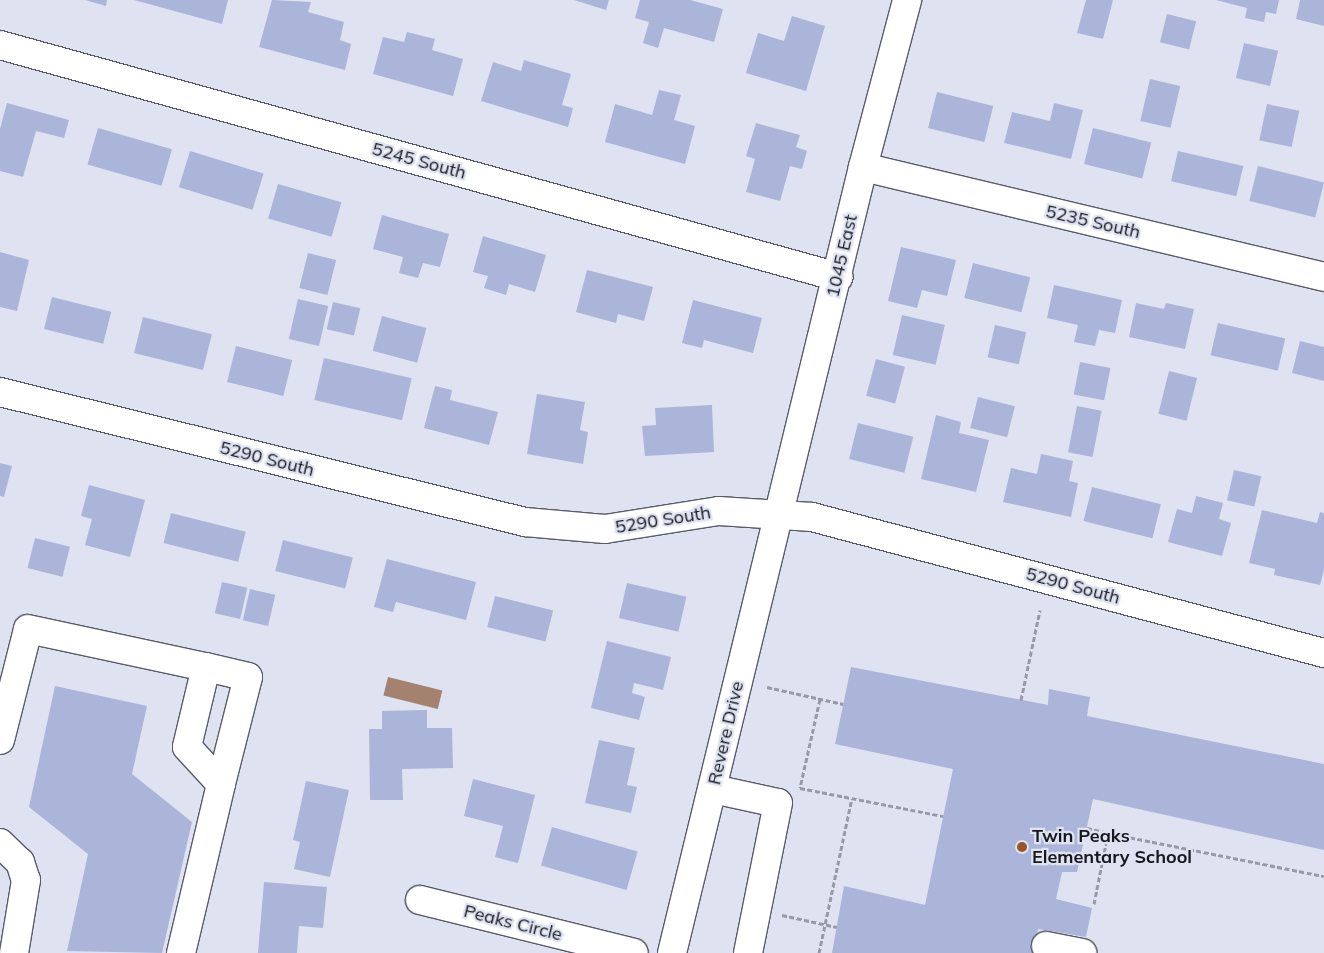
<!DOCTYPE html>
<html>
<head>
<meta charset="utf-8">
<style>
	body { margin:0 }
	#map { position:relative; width:1324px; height:953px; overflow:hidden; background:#dee2f1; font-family:Mulish,sans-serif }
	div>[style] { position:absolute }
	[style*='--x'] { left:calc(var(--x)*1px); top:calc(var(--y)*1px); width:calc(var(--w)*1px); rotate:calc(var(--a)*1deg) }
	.water>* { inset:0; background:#a5826f; transform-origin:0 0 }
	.building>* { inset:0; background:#abb5d9; transform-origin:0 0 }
	.path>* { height:3px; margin-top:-1.5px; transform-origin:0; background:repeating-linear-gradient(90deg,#979aa6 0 5px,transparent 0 7.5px) }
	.roads { filter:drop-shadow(1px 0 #585c69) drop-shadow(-1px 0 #585c69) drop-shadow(0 1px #585c69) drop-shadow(0 -1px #585c69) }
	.minor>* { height:28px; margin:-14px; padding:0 14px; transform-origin:14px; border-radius:14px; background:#fff }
	.dots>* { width:14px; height:14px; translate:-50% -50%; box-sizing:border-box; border:2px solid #dee2f1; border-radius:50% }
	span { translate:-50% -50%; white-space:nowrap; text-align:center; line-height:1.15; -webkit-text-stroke:4.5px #dee2f1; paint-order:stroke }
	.street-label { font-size:18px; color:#17181d }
	.poi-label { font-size:18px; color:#17181d; font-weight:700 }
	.left { translate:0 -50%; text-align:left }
</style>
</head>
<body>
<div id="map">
	<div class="water">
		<i style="left:388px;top:677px;width:56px;height:19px;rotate:14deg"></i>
	</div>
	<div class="building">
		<i style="clip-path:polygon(85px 0,107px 0,106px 6px)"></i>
		<i style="clip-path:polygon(134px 0,228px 0,222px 24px)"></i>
		<i style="clip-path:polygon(272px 0,311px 2px,308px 12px,344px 22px,340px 40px,351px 44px,345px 70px,259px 47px)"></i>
		<i style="clip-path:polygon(574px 0,609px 0,606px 10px)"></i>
		<i style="clip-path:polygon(640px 0,690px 0,723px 9px,714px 42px,664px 28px,658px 48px,643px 43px,649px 22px,635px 18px)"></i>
		<i style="clip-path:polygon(1086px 0,1113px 0,1103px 39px,1077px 33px)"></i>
		<i style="clip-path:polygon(1216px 0,1279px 0,1276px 14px,1266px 12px,1264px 22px,1245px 18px,1247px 8px)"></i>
		<i style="clip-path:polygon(1300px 0,1324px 0,1324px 26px,1296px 19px)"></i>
		<i style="left:1167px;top:14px;width:30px;height:29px;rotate:14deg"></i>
		<i style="clip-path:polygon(792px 16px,825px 26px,806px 91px,746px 73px,758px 33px,784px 41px)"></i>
		<i style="clip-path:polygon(407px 32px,435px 39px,432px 50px,463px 59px,453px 96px,373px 74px,383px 37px,404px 42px)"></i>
		<i style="left:1244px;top:43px;width:35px;height:36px;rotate:13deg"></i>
		<i style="clip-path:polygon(524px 60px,571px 74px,562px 105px,573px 108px,568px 127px,481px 101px,493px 62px,521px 71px)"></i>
		<i style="left:1150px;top:79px;width:31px;height:43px;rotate:13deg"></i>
		<i style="clip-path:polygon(659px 90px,681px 95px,674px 120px,695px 126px,685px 164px,605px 142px,615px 104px,652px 115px)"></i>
		<i style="left:937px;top:92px;width:58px;height:37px;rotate:14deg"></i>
		<i style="clip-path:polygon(7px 103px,69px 120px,64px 138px,36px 131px,23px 177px,0 171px,0 129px)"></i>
		<i style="clip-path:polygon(1054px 103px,1083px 110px,1071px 159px,1004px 143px,1012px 112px,1050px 121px)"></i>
		<i style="left:1267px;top:104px;width:33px;height:37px;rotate:12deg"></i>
		<i style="clip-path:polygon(756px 123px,800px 135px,796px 147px,807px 151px,802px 169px,790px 166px,780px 201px,746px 192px,755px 159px,746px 156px)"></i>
		<i style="left:98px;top:128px;width:77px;height:38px;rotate:16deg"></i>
		<i style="left:1093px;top:128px;width:60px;height:37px;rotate:14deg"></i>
		<i style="left:190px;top:151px;width:77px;height:38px;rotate:17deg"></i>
		<i style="left:1178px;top:151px;width:67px;height:31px;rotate:13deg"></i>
		<i style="left:1258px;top:166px;width:68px;height:36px;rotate:14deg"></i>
		<i style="left:278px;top:184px;width:66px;height:36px;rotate:16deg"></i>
		<i style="clip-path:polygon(382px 215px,449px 234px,440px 267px,423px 263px,418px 278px,399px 273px,403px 257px,373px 249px)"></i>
		<i style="clip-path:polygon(483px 236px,546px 255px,535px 292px,509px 284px,506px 295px,484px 288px,488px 276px,473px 272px)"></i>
		<i style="clip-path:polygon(901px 247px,956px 260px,947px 296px,922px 290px,917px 308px,888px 301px)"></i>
		<i style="clip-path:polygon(0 252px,29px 260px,17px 311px,0 307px)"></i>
		<i style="left:308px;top:253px;width:29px;height:36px;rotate:14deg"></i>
		<i style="left:973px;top:263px;width:59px;height:36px;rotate:14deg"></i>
		<i style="clip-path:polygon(587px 270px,653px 287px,644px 321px,618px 314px,616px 323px,576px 312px)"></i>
		<i style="clip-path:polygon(1054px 285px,1122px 300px,1115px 333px,1099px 330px,1095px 346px,1074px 342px,1078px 325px,1047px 318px)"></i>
		<i style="left:52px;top:297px;width:61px;height:33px;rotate:14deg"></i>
		<i style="left:298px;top:299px;width:31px;height:41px;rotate:13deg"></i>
		<i style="clip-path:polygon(693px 300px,762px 318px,753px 353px,704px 340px,702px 348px,682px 343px)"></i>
		<i style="left:333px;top:302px;width:28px;height:28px;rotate:13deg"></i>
		<i style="clip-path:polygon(1136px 303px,1164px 309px,1166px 303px,1194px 309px,1185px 349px,1129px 337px)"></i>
		<i style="left:902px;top:315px;width:44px;height:41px;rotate:13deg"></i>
		<i style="left:382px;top:316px;width:46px;height:36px;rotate:15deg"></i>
		<i style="left:143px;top:317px;width:71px;height:37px;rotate:14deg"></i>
		<i style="left:1218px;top:323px;width:69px;height:33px;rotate:13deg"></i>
		<i style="left:995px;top:325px;width:32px;height:33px;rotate:13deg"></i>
		<i style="clip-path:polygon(1300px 341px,1324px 347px,1324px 381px,1292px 373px)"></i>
		<i style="left:236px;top:346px;width:58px;height:37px;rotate:14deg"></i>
		<i style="left:324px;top:358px;width:90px;height:43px;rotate:13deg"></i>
		<i style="left:876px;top:359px;width:30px;height:38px;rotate:15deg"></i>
		<i style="left:1080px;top:362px;width:31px;height:33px;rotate:11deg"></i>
		<i style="left:1169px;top:371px;width:29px;height:44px;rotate:14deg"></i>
		<i style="clip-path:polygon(435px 386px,452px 390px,450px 400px,498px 412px,489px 445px,424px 428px)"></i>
		<i style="clip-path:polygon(537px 394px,585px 402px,580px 430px,588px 432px,583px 464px,527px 454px)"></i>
		<i style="left:978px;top:397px;width:38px;height:32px;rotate:14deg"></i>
		<i style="clip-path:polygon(712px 405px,714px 452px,645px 456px,642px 426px,656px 425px,655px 408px)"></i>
		<i style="left:1077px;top:406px;width:25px;height:47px;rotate:11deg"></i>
		<i style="clip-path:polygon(936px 415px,961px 422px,959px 433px,989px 440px,976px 492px,921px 479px)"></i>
		<i style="left:858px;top:423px;width:57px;height:37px;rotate:14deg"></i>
		<i style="clip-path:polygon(1041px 454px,1073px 461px,1069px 481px,1078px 483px,1071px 517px,1003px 502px,1011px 468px,1037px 474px)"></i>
		<i style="clip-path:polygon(0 463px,12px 466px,4px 497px,0 496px)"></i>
		<i style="left:1234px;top:470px;width:28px;height:31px;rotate:13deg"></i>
		<i style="clip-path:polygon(89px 485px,145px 500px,130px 557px,85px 545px,92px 519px,81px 516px)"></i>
		<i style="left:1092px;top:487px;width:71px;height:35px;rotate:14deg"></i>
		<i style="clip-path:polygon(1196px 496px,1223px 503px,1219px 519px,1231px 523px,1222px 556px,1168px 542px,1177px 509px,1192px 513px)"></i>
		<i style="clip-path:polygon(1262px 510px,1317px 523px,1320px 512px,1324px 513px,1324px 570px,1320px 585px,1274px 575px,1275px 569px,1249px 563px)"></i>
		<i style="left:171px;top:513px;width:77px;height:31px;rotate:14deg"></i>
		<i style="left:35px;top:538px;width:36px;height:31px;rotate:14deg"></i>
		<i style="left:283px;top:540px;width:72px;height:32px;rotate:14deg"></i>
		<i style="clip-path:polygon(387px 559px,476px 582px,466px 620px,396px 602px,393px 612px,374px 607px)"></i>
		<i style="left:222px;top:582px;width:26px;height:32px;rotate:13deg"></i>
		<i style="left:627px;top:583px;width:61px;height:36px;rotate:13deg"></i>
		<i style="left:250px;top:589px;width:26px;height:32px;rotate:13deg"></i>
		<i style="left:495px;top:596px;width:60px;height:32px;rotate:14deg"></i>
		<i style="clip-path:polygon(607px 641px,671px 657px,663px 690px,634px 683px,632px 693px,645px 697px,639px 720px,591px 708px)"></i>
		<i style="clip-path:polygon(851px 667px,1048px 705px,1049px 689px,1090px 697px,1087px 716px,1324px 764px,1324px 850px,1093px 799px,1077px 872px,1062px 872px,1056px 899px,1092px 908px,1086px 937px,1038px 929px,1033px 953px,832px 953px,844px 886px,925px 905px,953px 769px,835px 744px)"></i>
		<i style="clip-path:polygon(55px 686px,147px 706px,132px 774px,192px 822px,162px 953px,67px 951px,88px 854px,29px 807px)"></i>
		<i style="clip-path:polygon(427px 710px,427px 728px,452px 728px,453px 768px,402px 769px,403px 800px,370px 800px,369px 729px,382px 729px,382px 711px)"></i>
		<i style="clip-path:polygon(599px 740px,635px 748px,627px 785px,637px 787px,631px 813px,585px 803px)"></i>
		<i style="clip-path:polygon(473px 779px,535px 795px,518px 863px,495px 857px,503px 826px,464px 816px)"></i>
		<i style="clip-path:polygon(306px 781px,349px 790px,330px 877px,294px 869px,300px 842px,293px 840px)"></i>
		<i style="left:552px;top:827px;width:89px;height:40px;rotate:16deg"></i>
		<i style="clip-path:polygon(264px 882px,327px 887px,323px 928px,299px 926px,297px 953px,258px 953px)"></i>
	</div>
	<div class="path">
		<i style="--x:767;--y:687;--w:78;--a:12.6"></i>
		<i style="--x:820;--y:699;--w:91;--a:102.7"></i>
		<i style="--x:800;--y:788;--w:146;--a:11.1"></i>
		<i style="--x:1021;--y:700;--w:92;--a:-78.1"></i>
		<i style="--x:1087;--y:828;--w:22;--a:13"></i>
		<i style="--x:1094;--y:904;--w:72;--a:-78.8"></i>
		<i style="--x:1108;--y:833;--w:220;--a:11.3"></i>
		<i style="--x:782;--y:915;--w:56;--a:12.3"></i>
		<i style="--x:819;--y:953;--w:158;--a:-78"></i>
	</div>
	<div class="roads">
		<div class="minor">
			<i style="--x:0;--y:45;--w:870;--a:15.47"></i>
			<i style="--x:863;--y:167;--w:474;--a:13.4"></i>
			<i style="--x:0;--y:392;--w:541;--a:13.91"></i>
			<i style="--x:525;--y:522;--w:80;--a:5"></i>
			<i style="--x:605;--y:529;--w:115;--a:-9"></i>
			<i style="--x:719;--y:511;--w:93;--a:3.7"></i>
			<i style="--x:812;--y:517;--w:530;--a:14.88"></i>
			<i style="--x:206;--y:667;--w:43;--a:13.4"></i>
			<i style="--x:248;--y:677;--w:110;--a:104.2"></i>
			<i style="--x:0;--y:740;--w:114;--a:-75.8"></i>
			<i style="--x:28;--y:629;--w:182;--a:12.1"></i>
			<i style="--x:206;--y:667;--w:82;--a:103.4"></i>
			<i style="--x:187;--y:747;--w:50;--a:47.4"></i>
			<i style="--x:221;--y:784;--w:174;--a:103.3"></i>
			<i style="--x:713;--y:789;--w:66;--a:12.2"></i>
			<i style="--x:778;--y:803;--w:153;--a:101.3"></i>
			<i style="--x:0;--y:843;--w:28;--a:44"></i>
			<i style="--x:20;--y:862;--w:19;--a:72"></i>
			<i style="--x:26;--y:880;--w:74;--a:99.3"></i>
			<i style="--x:420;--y:900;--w:220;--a:13.9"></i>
			<i style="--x:1046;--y:946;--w:37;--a:11"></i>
			<i style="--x:672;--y:953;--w:809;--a:-76.34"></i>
			<i style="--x:863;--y:167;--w:173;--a:-75.2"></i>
		</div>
	</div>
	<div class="dots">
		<i style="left:1022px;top:847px;background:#995429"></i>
	</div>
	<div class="street-label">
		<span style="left:419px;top:161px;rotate:15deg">5245 South</span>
		<span style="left:1093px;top:222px;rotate:13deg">5235 South</span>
		<span style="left:842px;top:256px;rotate:-77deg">1045 East</span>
		<span style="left:267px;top:459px;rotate:14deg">5290 South</span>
		<span style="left:663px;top:520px;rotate:-9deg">5290 South</span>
		<span style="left:1073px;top:586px;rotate:15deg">5290 South</span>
		<span style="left:726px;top:733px;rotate:-77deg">Revere Drive</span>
		<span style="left:513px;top:923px;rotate:14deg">Peaks Circle</span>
	</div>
	<div class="poi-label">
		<span class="left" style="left:1032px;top:847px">Twin Peaks<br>Elementary School</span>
	</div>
</div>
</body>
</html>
